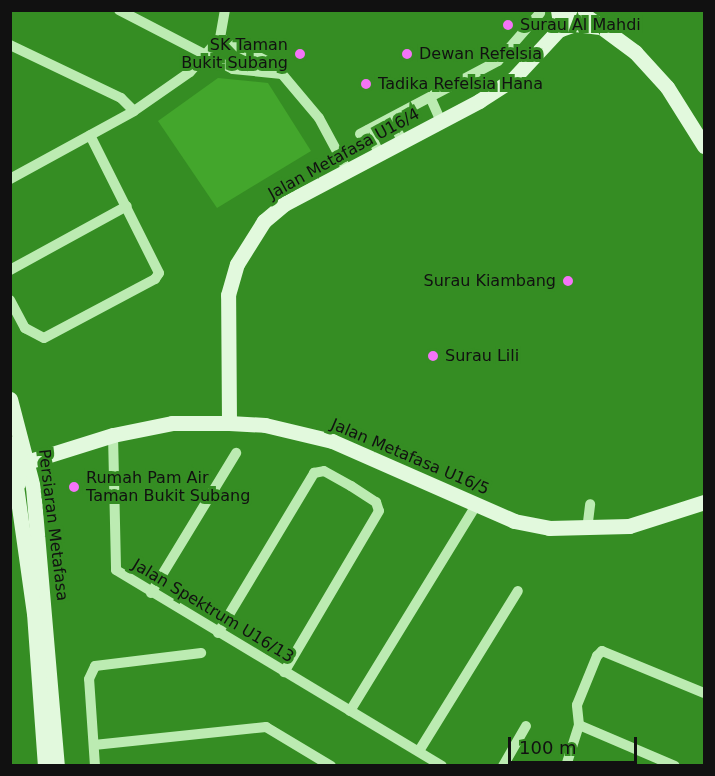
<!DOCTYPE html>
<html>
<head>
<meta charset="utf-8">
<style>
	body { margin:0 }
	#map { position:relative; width:715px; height:776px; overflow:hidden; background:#358d23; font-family:"DejaVu Sans",sans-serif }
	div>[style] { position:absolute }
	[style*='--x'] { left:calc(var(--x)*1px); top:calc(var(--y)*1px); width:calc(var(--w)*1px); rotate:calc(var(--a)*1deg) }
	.green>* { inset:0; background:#43a62c }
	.street>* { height:10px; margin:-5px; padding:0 5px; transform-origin:5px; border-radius:5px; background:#bcebb2 }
	.secondary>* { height:15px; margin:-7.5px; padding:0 7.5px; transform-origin:7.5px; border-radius:7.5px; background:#e2f9dd }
	.dots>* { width:16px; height:16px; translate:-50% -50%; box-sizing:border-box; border:3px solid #358d23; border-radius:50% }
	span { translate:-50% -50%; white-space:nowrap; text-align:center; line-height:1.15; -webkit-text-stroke:6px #358d23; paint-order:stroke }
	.poi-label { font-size:16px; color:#111 }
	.left { translate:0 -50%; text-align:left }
	.right { translate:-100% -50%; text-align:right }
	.street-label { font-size:16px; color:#111 }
	.frame { position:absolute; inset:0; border:12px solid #111; pointer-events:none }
	.scale { position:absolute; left:508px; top:737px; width:129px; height:27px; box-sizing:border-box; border:3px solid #111; border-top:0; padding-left:8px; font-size:18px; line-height:21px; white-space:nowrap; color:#111; -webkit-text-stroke:4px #358d23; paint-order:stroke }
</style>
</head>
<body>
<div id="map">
	<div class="green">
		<i style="clip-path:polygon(218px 78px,268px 83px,311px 151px,217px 208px,158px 121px)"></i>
	</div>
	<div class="street">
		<i style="--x:119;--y:10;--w:128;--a:27.4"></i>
		<i style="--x:233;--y:69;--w:49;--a:5.8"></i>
		<i style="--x:220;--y:38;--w:52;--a:26.1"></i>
		<i style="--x:267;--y:61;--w:20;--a:41"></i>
		<i style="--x:282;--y:74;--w:57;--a:49.9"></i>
		<i style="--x:319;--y:118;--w:59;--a:61.7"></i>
		<i style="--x:10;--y:45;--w:123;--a:25.5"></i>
		<i style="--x:121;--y:98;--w:18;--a:45"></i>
		<i style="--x:431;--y:99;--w:24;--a:66"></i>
		<i style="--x:392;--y:118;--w:25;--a:67"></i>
		<i style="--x:368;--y:130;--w:25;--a:64"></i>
		<i style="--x:360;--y:134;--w:156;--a:-27.9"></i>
		<i style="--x:498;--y:61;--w:64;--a:-48.8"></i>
		<i style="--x:10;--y:179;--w:141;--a:-28.7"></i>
		<i style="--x:134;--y:111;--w:68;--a:-34.9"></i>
		<i style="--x:190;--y:72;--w:45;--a:-48.6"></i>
		<i style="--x:220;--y:38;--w:28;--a:-80"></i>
		<i style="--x:10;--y:270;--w:133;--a:-28.7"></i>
		<i style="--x:10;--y:300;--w:32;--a:62"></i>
		<i style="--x:25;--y:328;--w:21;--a:28"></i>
		<i style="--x:44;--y:338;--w:126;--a:-28"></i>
		<i style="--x:155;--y:279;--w:7;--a:-56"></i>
		<i style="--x:159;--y:273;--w:154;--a:-116.6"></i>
		<i style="--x:113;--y:435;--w:135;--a:88.7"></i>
		<i style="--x:116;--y:570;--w:380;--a:31"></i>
		<i style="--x:587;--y:530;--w:26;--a:-83"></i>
		<i style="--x:151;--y:593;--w:164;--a:-58.7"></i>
		<i style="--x:218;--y:633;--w:187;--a:-59"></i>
		<i style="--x:314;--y:473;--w:10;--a:-11"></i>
		<i style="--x:324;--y:471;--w:31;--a:29"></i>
		<i style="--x:351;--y:486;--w:30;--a:33"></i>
		<i style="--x:376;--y:502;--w:9;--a:72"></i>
		<i style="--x:379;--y:511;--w:187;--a:120.5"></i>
		<i style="--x:350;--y:711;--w:241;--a:-58.5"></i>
		<i style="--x:579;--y:725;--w:104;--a:23.1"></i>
		<i style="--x:94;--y:745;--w:173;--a:-6"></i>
		<i style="--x:266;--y:727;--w:76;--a:31"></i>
		<i style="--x:419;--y:751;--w:188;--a:-58.3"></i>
		<i style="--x:95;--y:766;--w:87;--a:-93.9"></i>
		<i style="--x:89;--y:679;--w:14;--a:-65"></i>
		<i style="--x:95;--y:666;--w:107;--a:-7"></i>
		<i style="--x:503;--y:766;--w:46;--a:-60.1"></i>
		<i style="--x:566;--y:766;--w:43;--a:-72.4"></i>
		<i style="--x:579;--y:725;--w:20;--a:-96"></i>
		<i style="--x:577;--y:705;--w:53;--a:-67.8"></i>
		<i style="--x:597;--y:656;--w:7;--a:-45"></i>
		<i style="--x:602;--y:651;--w:110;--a:22.4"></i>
	</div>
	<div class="secondary">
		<i style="--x:558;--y:10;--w:19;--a:81"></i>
		<i style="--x:561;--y:29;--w:15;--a:-20"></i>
		<i style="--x:575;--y:24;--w:25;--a:7"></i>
		<i style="--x:578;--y:10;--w:71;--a:36.4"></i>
		<i style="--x:635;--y:52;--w:47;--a:47.6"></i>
		<i style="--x:667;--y:87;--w:70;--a:57.9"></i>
		<i style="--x:10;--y:399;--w:91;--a:75.4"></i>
		<i style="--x:33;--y:487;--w:280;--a:85.1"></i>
		<i style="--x:229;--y:423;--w:128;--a:-90.4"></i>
		<i style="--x:228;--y:295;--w:32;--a:-74"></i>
		<i style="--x:237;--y:264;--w:51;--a:-57.9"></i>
		<i style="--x:264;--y:221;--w:26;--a:-40"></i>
		<i style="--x:284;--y:204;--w:221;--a:-27.8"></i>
		<i style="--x:479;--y:101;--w:40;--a:-32.9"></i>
		<i style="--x:513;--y:79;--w:94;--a:-47.2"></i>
		<i style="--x:10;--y:443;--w:172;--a:82"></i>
		<i style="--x:34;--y:613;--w:153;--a:85.9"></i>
		<i style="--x:18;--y:483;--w:12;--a:-81"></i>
		<i style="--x:20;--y:471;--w:14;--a:-45"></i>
		<i style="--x:30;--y:461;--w:87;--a:-17.4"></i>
		<i style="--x:113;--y:435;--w:60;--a:-11.5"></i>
		<i style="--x:172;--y:423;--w:57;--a:0"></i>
		<i style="--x:229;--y:423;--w:36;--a:3"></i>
		<i style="--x:265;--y:425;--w:69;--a:13.4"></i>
		<i style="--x:332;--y:441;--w:199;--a:23.7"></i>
		<i style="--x:514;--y:521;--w:36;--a:11"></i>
		<i style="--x:549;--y:528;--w:80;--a:-1.4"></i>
		<i style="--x:629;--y:526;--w:79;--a:-17.7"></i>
	</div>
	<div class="dots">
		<i style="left:508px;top:25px;background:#f474f7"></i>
		<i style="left:300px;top:54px;background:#f474f7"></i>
		<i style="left:407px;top:54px;background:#f474f7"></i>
		<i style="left:366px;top:84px;background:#f474f7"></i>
		<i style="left:568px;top:281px;background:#f474f7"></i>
		<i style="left:433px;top:356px;background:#f474f7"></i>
		<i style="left:74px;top:487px;background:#f474f7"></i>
	</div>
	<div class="poi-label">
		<span class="left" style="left:520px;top:25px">Surau Al Mahdi</span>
		<span class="right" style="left:288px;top:54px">SK Taman<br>Bukit Subang</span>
		<span class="left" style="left:419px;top:54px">Dewan Refelsia</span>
		<span class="left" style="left:378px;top:84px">Tadika Refelsia Hana</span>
		<span class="right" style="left:556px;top:281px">Surau Kiambang</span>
		<span class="left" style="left:445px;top:356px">Surau Lili</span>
		<span class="left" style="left:86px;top:487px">Rumah Pam Air<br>Taman Bukit Subang</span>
	</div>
	<div class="street-label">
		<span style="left:344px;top:154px;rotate:-29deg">Jalan Metafasa U16/4</span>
		<span style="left:410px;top:457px;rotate:23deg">Jalan Metafasa U16/5</span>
		<span style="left:53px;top:525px;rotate:83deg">Persiaran Metafasa</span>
		<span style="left:213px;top:611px;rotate:31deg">Jalan Spektrum U16/13</span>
	</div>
	<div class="frame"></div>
	<div class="scale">100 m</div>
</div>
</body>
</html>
